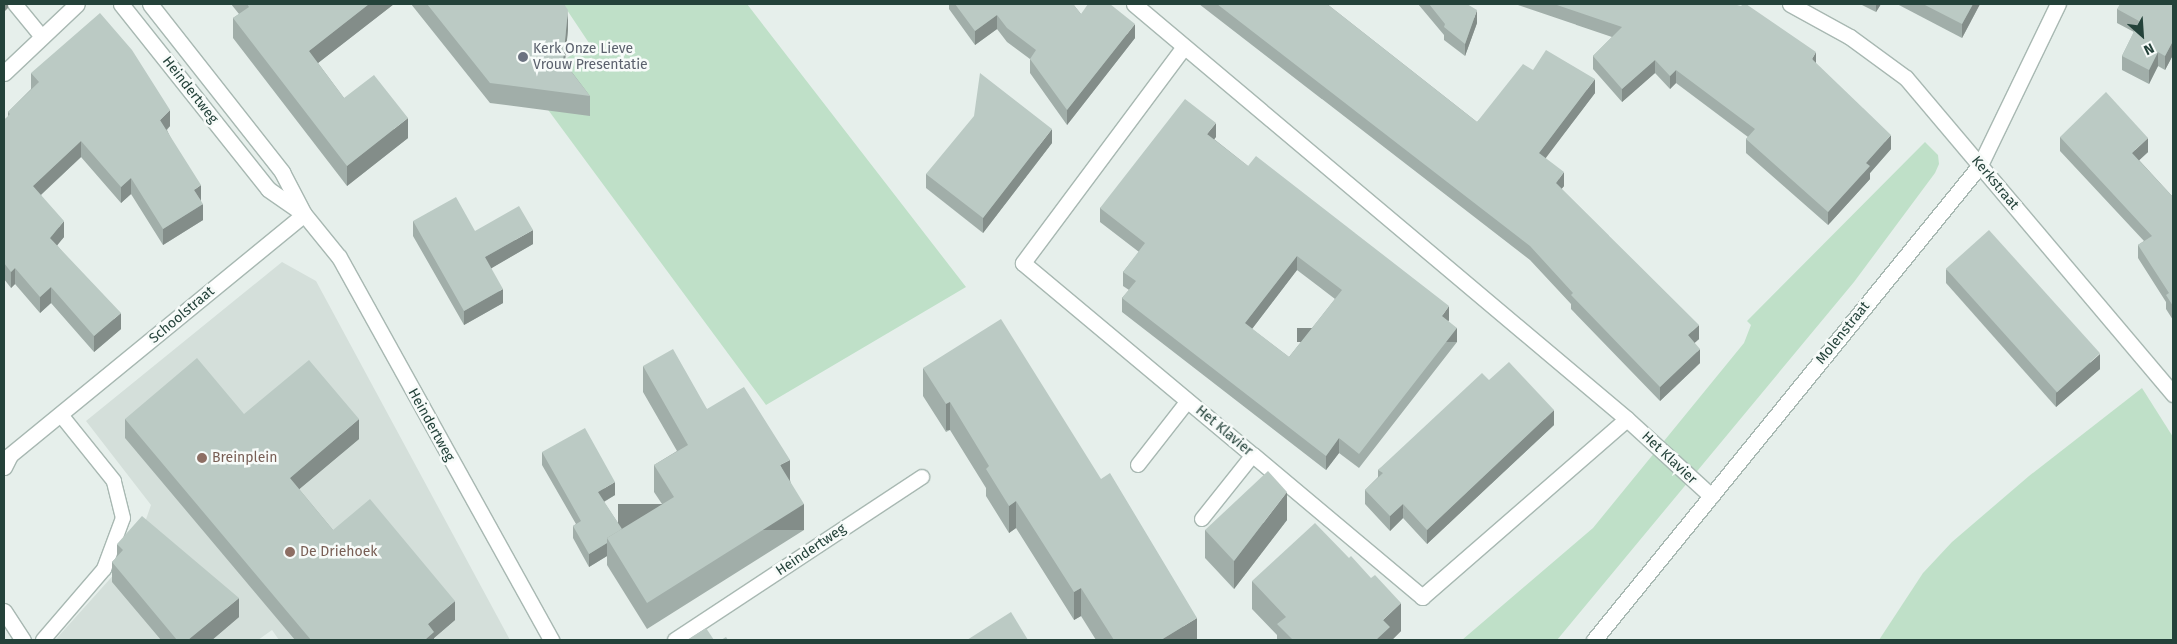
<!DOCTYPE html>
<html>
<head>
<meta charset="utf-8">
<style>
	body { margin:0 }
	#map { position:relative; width:2177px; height:644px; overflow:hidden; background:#e6efeb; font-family:"Fira Sans",sans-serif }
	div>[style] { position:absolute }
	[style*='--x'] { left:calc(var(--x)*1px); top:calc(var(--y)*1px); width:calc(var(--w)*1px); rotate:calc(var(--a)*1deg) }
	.built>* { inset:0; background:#d4dfda }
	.green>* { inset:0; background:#bfe0c8 }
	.roads { filter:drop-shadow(1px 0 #a8b8b2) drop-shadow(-1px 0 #a8b8b2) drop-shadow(0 1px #a8b8b2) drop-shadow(0 -1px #a8b8b2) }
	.lane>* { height:14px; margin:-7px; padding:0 7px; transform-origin:7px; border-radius:7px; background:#fff }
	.street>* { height:15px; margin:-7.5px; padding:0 7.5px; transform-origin:7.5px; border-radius:7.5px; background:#fff }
	.secondary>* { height:15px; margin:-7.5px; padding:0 7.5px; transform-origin:7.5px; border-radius:7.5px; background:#fff }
	.wall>* { inset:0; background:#a1aea9 }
	.shaded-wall>* { inset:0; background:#838d89; transform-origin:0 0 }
	.building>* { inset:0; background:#bbcac4; transform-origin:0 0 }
	.dots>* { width:14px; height:14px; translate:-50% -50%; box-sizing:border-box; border:2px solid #f7fbf9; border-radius:50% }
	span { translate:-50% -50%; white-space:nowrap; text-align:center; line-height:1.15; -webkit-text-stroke:5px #f7fbf9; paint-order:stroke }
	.worship-label { font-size:14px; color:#5b616d }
	.left { translate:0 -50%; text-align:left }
	.street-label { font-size:14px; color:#24423a }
	.education-label { font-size:14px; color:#785e54 }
	.frame { position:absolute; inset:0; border:5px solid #24423a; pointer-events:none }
	.north { position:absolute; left:2117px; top:10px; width:50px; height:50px; -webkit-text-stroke:4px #f7fbf9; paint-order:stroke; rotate:154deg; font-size:14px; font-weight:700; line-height:20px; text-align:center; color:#24423a }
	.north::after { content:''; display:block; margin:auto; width:18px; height:22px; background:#24423a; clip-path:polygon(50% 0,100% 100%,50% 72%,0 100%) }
</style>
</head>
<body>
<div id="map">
	<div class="built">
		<i style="clip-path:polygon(282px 262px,316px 281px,510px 640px,279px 640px,272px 630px,258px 640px,56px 639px,135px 551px,151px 505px,86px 421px)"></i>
	</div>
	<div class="green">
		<i style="clip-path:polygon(563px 4px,747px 4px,966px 287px,766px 405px,529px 84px,589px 43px)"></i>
		<i style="clip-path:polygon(1925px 142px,1938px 155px,1939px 164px,1935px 173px,1854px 282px,1557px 640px,1462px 640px,1593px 528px,1744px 343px,1751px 325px,1747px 321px)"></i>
		<i style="clip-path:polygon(2142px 388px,2173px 437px,2173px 640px,1879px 640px,1923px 573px,1952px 542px,2029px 476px)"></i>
	</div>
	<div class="roads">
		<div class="lane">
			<i style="--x:15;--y:4;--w:43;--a:50.7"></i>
			<i style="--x:1138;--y:465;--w:81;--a:-52"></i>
			<i style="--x:1202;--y:519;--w:82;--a:-51.4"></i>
			<i style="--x:43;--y:640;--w:94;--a:-49.3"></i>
			<i style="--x:104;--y:569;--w:54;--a:-69.6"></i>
			<i style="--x:123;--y:518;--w:38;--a:-104"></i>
			<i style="--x:114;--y:481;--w:85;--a:-128.8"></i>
			<i style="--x:675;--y:640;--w:296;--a:-33.4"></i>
		</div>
		<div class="street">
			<i style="--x:121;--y:4;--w:236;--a:51.5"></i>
			<i style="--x:268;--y:189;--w:40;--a:34.9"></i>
			<i style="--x:150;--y:4;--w:214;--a:51.8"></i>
			<i style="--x:282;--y:172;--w:47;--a:62.4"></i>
			<i style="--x:304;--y:214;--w:55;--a:50.9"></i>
			<i style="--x:339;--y:257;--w:438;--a:61"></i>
			<i style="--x:1134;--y:4;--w:644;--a:40.09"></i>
			<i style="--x:1627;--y:419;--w:114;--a:42.5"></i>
			<i style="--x:1790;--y:4;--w:68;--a:28.8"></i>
			<i style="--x:1850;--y:37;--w:69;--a:36.2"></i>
			<i style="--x:1906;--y:78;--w:414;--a:49.8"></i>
			<i style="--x:1183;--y:48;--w:268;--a:126.7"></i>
			<i style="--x:1023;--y:263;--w:300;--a:39.9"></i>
			<i style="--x:1253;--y:455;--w:221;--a:40"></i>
			<i style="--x:1422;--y:597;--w:271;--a:-41"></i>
			<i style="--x:4;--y:467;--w:13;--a:-63"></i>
			<i style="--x:10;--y:455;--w:380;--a:-39.3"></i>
			<i style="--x:4;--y:611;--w:35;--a:57"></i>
			<i style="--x:1594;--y:640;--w:612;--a:-50.9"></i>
			<i style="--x:1980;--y:165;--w:179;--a:-64.2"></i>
		</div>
		<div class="secondary">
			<i style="--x:4;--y:73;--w:100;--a:-43.4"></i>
		</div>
	</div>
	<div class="wall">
		<i style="clip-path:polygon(231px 4px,394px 4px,318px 63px,344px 98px,408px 138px,347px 186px,233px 38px,233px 18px,239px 14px)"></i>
		<i style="clip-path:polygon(411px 4px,564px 4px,568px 29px,565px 63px,590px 96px,590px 116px,490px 103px)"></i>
		<i style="clip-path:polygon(949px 4px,1073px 4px,1081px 14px,1135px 38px,1067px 125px,1030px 73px,1030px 59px,1007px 42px,997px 29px,975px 45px,949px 9px)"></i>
		<i style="clip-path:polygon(1199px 4px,1327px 4px,1477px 122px,1533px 70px,1595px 93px,1545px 158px,1564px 186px,1561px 189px,1699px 339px,1694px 343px,1700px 363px,1660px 401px,1571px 309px,1571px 304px,1530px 260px)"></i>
		<i style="clip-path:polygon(1418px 4px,1467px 4px,1477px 23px,1465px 56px,1444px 40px,1444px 35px)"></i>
		<i style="clip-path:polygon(1515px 4px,1733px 4px,1816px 64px,1891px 149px,1870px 173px,1870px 179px,1828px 225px,1746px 153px,1746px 139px,1748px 137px,1676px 83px,1670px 89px,1655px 73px,1622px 102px,1593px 69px,1593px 56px,1612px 37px)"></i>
		<i style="clip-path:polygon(1860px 4px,1881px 4px,1876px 12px)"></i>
		<i style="clip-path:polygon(1897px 4px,1980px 4px,1962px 38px)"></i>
		<i style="clip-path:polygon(2173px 4px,2173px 55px,2165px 70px,2158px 66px,2149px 84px,2122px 70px,2122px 56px,2134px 32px,2117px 23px,2117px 9px)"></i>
		<i style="clip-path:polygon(31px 73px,170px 126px,167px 130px,201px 201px,203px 220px,163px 245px,131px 194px,121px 203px,81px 157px,41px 195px,64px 237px,57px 245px,121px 329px,94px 352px,51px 303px,40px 313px,15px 284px,11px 288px,4px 279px,4px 120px,8px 117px,8px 112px,31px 89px)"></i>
		<i style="clip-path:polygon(evenodd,1216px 137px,1214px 139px,1248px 166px,1449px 320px,1448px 322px,1457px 342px,1359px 468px,1339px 453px,1326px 470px,1122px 312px,1122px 298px,1129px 290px,1123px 286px,1123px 272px,1139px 252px,1100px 222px,1100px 208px,1216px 137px,1297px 270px,1335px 299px,1289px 357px,1252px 329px,1297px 270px)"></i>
		<i style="clip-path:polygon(2060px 137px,2148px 152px,2139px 160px,2173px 197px,2173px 320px,2166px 309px,2166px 302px,2138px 258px,2138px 245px,2144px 241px,2060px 151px)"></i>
		<i style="clip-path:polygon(1052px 143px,983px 233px,926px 188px,926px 174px)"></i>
		<i style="clip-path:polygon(413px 221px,475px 231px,533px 244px,491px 268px,503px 303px,464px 325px,413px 236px)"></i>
		<i style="clip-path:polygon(1946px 269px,2100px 369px,2056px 407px,1946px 283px)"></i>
		<i style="clip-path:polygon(643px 366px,707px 409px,790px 480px,804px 530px,647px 629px,607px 565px,607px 556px,589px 567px,573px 538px,573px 526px,576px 524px,542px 465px,542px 452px,615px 495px,604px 502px,622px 529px,662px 504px,654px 492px,654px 465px,677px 451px,643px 392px)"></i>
		<i style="clip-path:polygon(923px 368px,1197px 640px,1096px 640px,1081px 616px,1074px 620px,1016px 528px,1009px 533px,986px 496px,986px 488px,950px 430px,946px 432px,923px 396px)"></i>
		<i style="clip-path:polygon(1489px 380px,1554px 425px,1427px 544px,1403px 518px,1390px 531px,1365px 504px,1365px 490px,1378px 477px,1378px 470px)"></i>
		<i style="clip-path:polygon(244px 414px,359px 439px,299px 489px,333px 530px,455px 620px,434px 638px,434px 640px,295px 640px,125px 438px,125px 419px)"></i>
		<i style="clip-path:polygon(1287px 520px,1234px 589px,1205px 558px,1205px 530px)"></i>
		<i style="clip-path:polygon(117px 544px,239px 617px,212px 640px,161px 640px,112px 582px,112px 562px,117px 557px)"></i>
		<i style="clip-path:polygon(1252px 581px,1401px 631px,1392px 640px,1277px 640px,1277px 635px,1252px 609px)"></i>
	</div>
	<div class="shaded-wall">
		<i style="clip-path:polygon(4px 4px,8px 4px,8px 8px,4px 12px)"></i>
		<i style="clip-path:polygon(369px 4px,394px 4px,309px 70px,309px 51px)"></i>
		<i style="clip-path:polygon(1876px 4px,1881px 4px,1876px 12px)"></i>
		<i style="clip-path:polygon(1973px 4px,1980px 4px,1962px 38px,1962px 24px)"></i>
		<i style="clip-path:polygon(568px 10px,568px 29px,563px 80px,563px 61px)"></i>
		<i style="clip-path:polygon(1477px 10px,1477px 23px,1465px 56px,1465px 44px)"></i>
		<i style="clip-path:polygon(997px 15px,997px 29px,975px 45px,975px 31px)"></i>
		<i style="clip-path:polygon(1135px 24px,1135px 38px,1067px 125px,1067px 110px)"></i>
		<i style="clip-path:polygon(2173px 41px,2173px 55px,2165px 70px,2165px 56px)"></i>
		<i style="clip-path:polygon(1816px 52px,1816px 66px,1812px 59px)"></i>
		<i style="clip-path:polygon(2158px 52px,2158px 66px,2149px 84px,2149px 70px)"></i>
		<i style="clip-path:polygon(1655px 60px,1655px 73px,1622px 102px,1622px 89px)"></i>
		<i style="clip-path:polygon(1676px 70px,1676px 83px,1670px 89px,1670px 76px)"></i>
		<i style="clip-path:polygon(1595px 79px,1595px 93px,1539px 167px,1539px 153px)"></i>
		<i style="clip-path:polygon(170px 110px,170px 126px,160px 136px,160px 120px)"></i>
		<i style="clip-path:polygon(408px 118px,408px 138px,347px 186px,347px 166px)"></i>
		<i style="clip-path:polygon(1216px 123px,1216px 137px,1207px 148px,1207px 134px)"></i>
		<i style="clip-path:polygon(1052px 129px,1052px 143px,983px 233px,983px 218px)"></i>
		<i style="clip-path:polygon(1891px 135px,1891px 149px,1870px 173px,1870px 179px,1828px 225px,1828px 212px,1866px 163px)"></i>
		<i style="clip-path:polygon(2148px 138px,2148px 152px,2132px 167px,2132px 153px)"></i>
		<i style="clip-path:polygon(81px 141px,81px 157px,33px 202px,33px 186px)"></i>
		<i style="clip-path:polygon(1564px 172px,1564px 186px,1556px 196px,1556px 183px)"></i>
		<i style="clip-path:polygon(131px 178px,131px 194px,121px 203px,121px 187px)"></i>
		<i style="clip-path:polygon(201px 185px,201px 201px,194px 190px)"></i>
		<i style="clip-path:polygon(203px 204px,203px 220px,163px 245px,163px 229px)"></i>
		<i style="clip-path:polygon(64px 221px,64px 237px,50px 254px,50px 238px)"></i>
		<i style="clip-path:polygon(533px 230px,533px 244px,485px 272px,485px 257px)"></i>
		<i style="clip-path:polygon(1297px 256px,1297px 270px,1245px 338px,1245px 323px)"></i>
		<i style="clip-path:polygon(15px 268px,15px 284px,11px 288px,11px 272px)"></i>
		<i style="clip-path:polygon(51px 287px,51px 303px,40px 313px,40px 297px)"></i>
		<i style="clip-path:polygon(503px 289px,503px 303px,464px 325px,464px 311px)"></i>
		<i style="clip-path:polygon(1449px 306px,1449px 320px,1442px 330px,1442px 316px)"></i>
		<i style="clip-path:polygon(121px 313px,121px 329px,94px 352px,94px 336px)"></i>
		<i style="clip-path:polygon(1699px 325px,1699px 339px,1688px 349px,1688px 335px)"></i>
		<i style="left:1457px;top:328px;width:14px;height:160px;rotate:90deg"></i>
		<i style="clip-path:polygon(1700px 349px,1700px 363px,1660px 401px,1660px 387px)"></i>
		<i style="clip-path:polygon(2100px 354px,2100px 369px,2056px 407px,2056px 393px)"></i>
		<i style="left:950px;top:402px;width:28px;height:4px;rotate:90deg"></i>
		<i style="clip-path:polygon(1554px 410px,1554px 425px,1427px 544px,1427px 530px)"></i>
		<i style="clip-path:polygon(359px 419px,359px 439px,290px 497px,290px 478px)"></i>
		<i style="clip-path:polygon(1339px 438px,1339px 453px,1326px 470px,1326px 456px)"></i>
		<i style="clip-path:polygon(790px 460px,790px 486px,780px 465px)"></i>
		<i style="clip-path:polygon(615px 482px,615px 495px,598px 505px,598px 492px)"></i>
		<i style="clip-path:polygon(1287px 492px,1287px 520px,1234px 589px,1234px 561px)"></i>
		<i style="clip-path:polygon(1016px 501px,1016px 528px,1009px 533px,1009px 506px)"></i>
		<i style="left:804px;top:504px;width:26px;height:186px;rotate:90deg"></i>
		<i style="clip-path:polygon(1403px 504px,1403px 518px,1390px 531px,1390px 516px)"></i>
		<i style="clip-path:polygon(607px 543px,607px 556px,589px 567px,589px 554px)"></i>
		<i style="clip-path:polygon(1081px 588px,1081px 616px,1074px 620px,1074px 592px)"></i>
		<i style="clip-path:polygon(239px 598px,239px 617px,212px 640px,188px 640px)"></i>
		<i style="clip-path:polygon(455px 601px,455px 620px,434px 638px,434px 640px,425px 640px,428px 624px)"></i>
		<i style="clip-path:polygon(1401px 603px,1401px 631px,1392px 640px,1376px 640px,1383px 620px)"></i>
		<i style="clip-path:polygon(1197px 618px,1197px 640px,1161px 640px)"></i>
	</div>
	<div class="building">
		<i style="clip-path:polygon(247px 4px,369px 4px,309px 51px,344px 98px,374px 75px,408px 118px,347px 166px,233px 18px,249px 7px)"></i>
		<i style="clip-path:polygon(427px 4px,564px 4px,568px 10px,563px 61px,590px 96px,490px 83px)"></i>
		<i style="clip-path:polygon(955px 4px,1073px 4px,1081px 14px,1088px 4px,1110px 4px,1135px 24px,1067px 110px,1030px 59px,1036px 50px,1007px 28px,997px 15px,975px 31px)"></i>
		<i style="clip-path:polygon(1217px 4px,1327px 4px,1477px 122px,1523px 64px,1533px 70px,1546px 50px,1595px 79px,1539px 153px,1564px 172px,1556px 183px,1699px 325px,1688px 335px,1700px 349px,1660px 387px,1571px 295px,1573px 293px,1530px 246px)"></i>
		<i style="clip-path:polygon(1429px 4px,1467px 4px,1477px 10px,1465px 44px,1444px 27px,1445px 24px)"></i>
		<i style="clip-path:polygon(1554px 4px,1733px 4px,1741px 6px,1743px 4px,1746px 4px,1816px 52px,1812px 59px,1891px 135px,1866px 163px,1870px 166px,1828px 212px,1746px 139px,1755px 129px,1676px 70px,1670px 76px,1655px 60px,1622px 89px,1593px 56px,1622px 27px)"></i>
		<i style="clip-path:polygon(1923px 4px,1973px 4px,1962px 24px)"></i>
		<i style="clip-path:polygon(2120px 4px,2173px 4px,2173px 41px,2165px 56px,2158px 52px,2149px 70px,2122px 56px,2139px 21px,2117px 9px)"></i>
		<i style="clip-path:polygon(100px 13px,132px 50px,170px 110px,160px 120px,201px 185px,194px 190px,203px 204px,163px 229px,131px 178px,121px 187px,81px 141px,33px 186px,64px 221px,50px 238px,121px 313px,94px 336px,51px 287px,40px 297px,15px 268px,11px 272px,4px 263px,4px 120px,10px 114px,8px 112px,39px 82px,31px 73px)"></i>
		<i style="clip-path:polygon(980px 73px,1052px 129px,983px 218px,926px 174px,974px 116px)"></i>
		<i style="clip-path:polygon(2106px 92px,2148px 138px,2132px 153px,2173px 197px,2173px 306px,2166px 295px,2169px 293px,2138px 245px,2152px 236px,2060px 137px)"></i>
		<i style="clip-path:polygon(evenodd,1185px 99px,1216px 123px,1207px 134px,1248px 166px,1256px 156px,1449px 306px,1442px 316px,1457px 328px,1359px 454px,1339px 438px,1326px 456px,1122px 298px,1136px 281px,1123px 272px,1145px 243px,1100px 208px,1185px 99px,1297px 256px,1342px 290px,1289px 357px,1245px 323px,1297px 256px)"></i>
		<i style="clip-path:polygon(456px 197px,475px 231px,519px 206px,533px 230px,485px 257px,503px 289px,464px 311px,413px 221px)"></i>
		<i style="left:1989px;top:230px;width:166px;height:58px;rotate:48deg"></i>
		<i style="clip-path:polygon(1001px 319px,1101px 479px,1110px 473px,1197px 618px,1161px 640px,1114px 640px,1081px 588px,1074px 592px,1016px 501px,1009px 506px,986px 469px,989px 466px,950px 402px,946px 404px,923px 368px)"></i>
		<i style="clip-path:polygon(673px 349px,707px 409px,744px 387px,790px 460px,780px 465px,804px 504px,647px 603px,607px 538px,674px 497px,654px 465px,688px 445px,643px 366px)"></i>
		<i style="clip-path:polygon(197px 358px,244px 414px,309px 360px,359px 419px,290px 478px,333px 530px,370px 499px,455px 601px,428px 624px,434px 632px,425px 640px,311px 640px,125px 419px)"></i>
		<i style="clip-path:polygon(1509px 362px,1554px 410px,1427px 530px,1403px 504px,1390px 516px,1365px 490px,1383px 473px,1378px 470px,1482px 373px,1489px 380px)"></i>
		<i style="clip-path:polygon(585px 428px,615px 482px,598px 492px,622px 529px,607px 538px,607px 543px,589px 554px,573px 526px,581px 521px,542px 452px)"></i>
		<i style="clip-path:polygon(1268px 471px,1287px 492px,1234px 561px,1205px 530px)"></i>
		<i style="clip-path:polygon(142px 516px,239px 598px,188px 640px,177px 640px,112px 562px,123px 550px,117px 544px)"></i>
		<i style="clip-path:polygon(1315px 523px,1349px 558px,1351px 556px,1371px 578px,1375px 575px,1401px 603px,1383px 620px,1390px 627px,1376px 640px,1293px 640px,1277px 624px,1286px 617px,1252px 581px)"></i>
		<i style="clip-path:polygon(1011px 612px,1028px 640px,967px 640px)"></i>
		<i style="clip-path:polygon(706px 628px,714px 640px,687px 640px)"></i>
		<i style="clip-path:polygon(726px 637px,728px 640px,721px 640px)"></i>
	</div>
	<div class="dots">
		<i style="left:523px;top:57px;background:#6b7280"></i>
		<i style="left:202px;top:458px;background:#8d6e63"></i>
		<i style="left:290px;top:552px;background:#8d6e63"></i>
	</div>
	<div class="worship-label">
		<span class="left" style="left:533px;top:57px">Kerk Onze Lieve<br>Vrouw Presentatie</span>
	</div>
	<div class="street-label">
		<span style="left:190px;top:90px;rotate:52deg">Heindertweg</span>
		<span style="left:1995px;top:183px;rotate:50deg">Kerkstraat</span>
		<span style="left:182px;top:315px;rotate:-40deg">Schoolstraat</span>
		<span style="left:1843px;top:333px;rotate:-51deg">Molenstraat</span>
		<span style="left:431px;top:425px;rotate:61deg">Heindertweg</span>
		<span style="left:1224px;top:431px;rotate:40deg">Het Klavier</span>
		<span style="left:1669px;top:458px;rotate:43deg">Het Klavier</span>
		<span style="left:811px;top:550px;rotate:-34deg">Heindertweg</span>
	</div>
	<div class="education-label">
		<span class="left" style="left:212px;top:458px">Breinplein</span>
		<span class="left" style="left:300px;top:552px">De Driehoek</span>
	</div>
	<div class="frame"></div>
	<div class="north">N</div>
</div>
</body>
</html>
